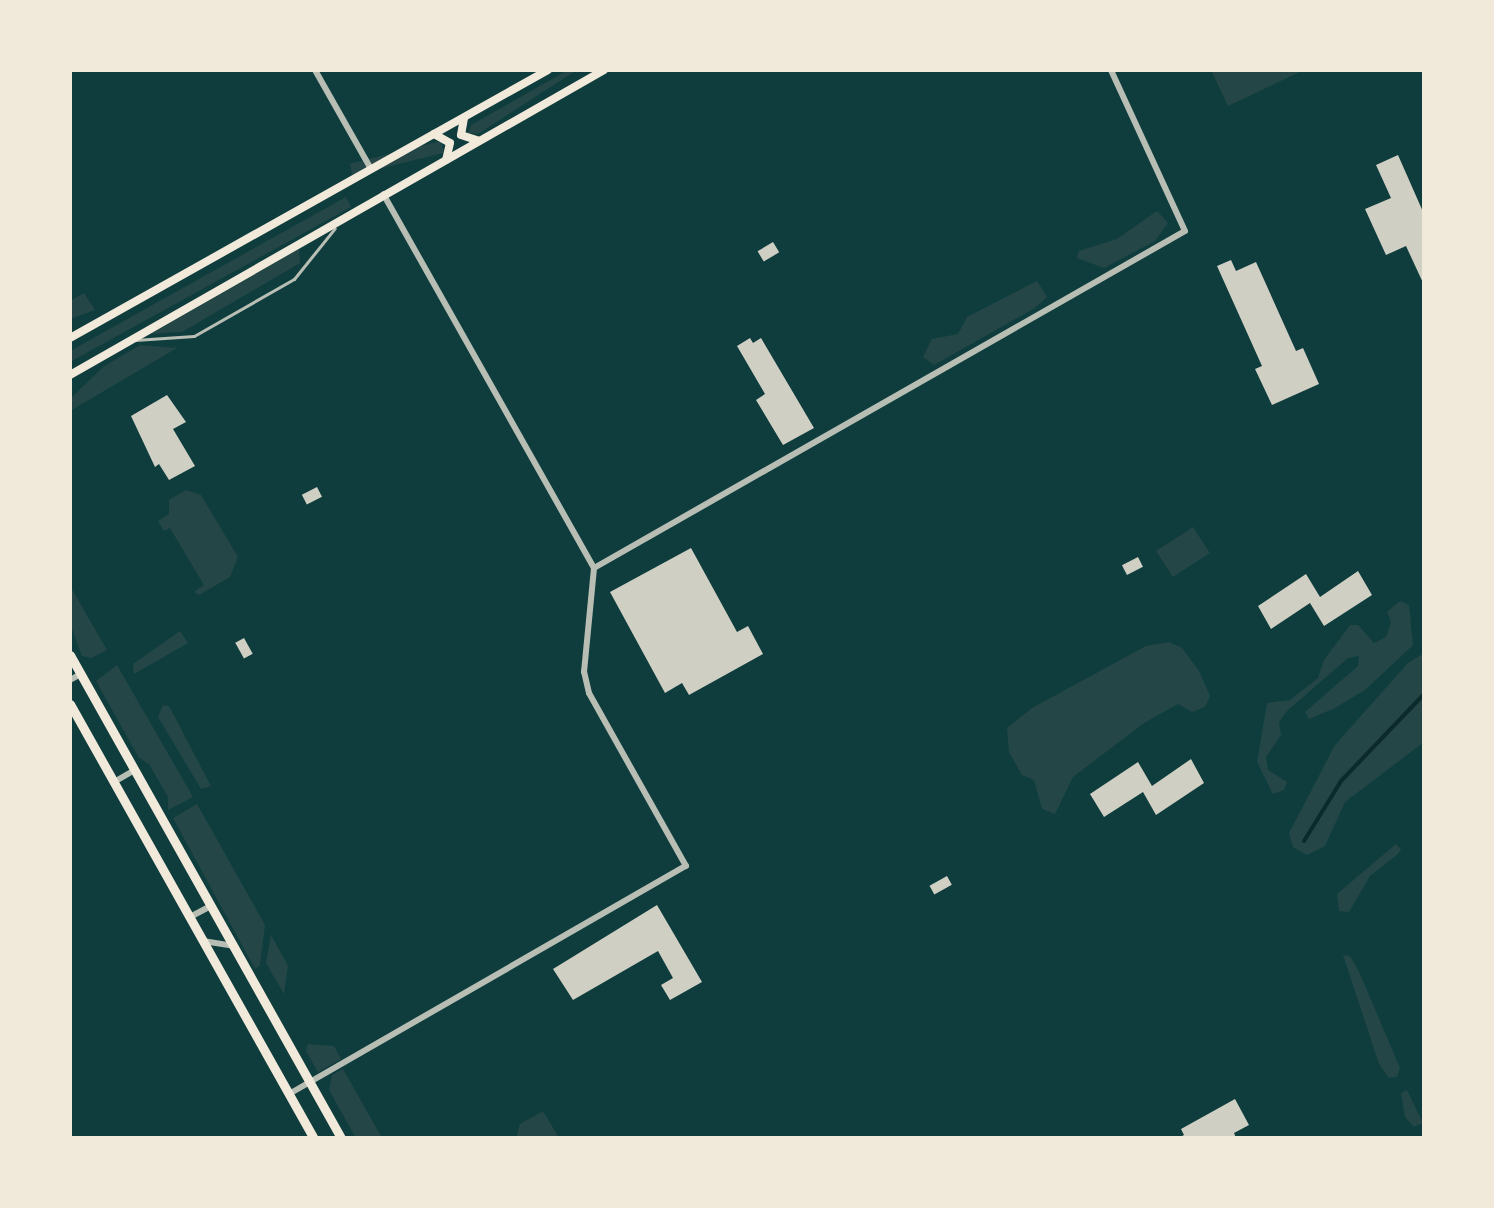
<!DOCTYPE html>
<html>
<head>
<meta charset="utf-8">
<style>
	body { margin:0 }
	#map { position:relative; width:1494px; height:1208px; overflow:hidden; background:#0f3d3e; font-family:"Source Sans 3",sans-serif }
	div>[style] { position:absolute }
	[style*='--x'] { left:calc(var(--x)*1px); top:calc(var(--y)*1px); width:calc(var(--w)*1px); rotate:calc(var(--a)*1deg) }
	.green>* { inset:0; background:#244646; transform-origin:0 0 }
	.stream>* { height:4px; margin:-2px; padding:0 2px; transform-origin:2px; border-radius:2px; background:#0a2a2b }
	.building>* { inset:0; background:#cfcfc3; transform-origin:0 0 }
	.service>* { height:3px; margin:-1.5px; padding:0 1.5px; transform-origin:1.5px; border-radius:1.5px; background:#b8beb3 }
	.minor>* { height:6px; margin:-3px; padding:0 3px; transform-origin:3px; border-radius:3px; background:#b8beb3 }
	.secondary>* { height:8px; margin:-4px; padding:0 4px; transform-origin:4px; border-radius:4px; background:#f1e9da }
	.primary>* { height:9px; margin:-4.5px; padding:0 4.5px; transform-origin:4.5px; border-radius:4.5px; background:#f1e9da }
	span { translate:-50% -50%; white-space:nowrap; text-align:center; line-height:1.15; -webkit-text-stroke:6px #f1e9da; paint-order:stroke }
	.frame { position:absolute; inset:0; border:72px solid #f1e9da; pointer-events:none }
</style>
</head>
<body>
<div id="map">
	<div class="green">
		<i style="clip-path:polygon(568px 70px,577px 70px,478px 134px,468px 133px,471px 125px)"></i>
		<i style="clip-path:polygon(1211px 70px,1304px 70px,1228px 106px)"></i>
		<i style="left:441px;top:141px;width:12px;height:94px;rotate:76deg"></i>
		<i style="clip-path:polygon(346px 197px,351px 207px,70px 362px,70px 351px)"></i>
		<i style="clip-path:polygon(1157px 211px,1168px 223px,1155px 241px,1104px 268px,1077px 258px,1079px 251px,1117px 239px)"></i>
		<i style="clip-path:polygon(299px 249px,300px 263px,182px 332px,151px 334px)"></i>
		<i style="clip-path:polygon(1037px 281px,1047px 297px,1035px 308px,934px 365px,923px 357px,932px 339px,958px 334px,967px 317px)"></i>
		<i style="clip-path:polygon(84px 293px,95px 310px,70px 319px,70px 301px)"></i>
		<i style="clip-path:polygon(140px 345px,177px 348px,70px 411px,70px 399px,103px 367px)"></i>
		<i style="clip-path:polygon(186px 490px,201px 495px,238px 557px,230px 577px,199px 595px,194px 592px,204px 585px,170px 528px,164px 531px,158px 521px,169px 514px,169px 500px)"></i>
		<i style="left:1193px;top:527px;width:31px;height:44px;rotate:57deg"></i>
		<i style="clip-path:polygon(70px 586px,107px 650px,91px 658px,82px 656px,70px 624px)"></i>
		<i style="clip-path:polygon(1400px 601px,1409px 605px,1413px 645px,1365px 690px,1333px 709px,1309px 719px,1305px 712px,1358px 666px,1359px 656px,1348px 658px,1287px 711px,1279px 722px,1281px 735px,1266px 757px,1268px 770px,1287px 782px,1284px 790px,1273px 794px,1257px 762px,1267px 703px,1290px 700px,1318px 678px,1324px 660px,1350px 625px,1358px 625px,1374px 643px,1386px 637px,1391px 622px,1387px 612px)"></i>
		<i style="clip-path:polygon(180px 631px,188px 643px,134px 674px,133px 664px)"></i>
		<i style="clip-path:polygon(1169px 642px,1182px 648px,1199px 671px,1210px 696px,1205px 707px,1192px 712px,1178px 704px,1144px 723px,1073px 777px,1055px 814px,1042px 809px,1034px 780px,1022px 775px,1009px 752px,1007px 728px,1032px 708px,1146px 646px)"></i>
		<i style="clip-path:polygon(1424px 653px,1424px 742px,1345px 802px,1325px 846px,1307px 855px,1293px 847px,1289px 833px,1335px 745px,1408px 663px)"></i>
		<i style="clip-path:polygon(117px 665px,193px 797px,168px 810px,168px 797px,149px 764px,139px 758px,96px 681px)"></i>
		<i style="clip-path:polygon(163px 705px,169px 706px,211px 786px,201px 789px,158px 717px)"></i>
		<i style="clip-path:polygon(197px 804px,265px 925px,260px 965px,255px 969px,173px 818px)"></i>
		<i style="clip-path:polygon(1396px 844px,1401px 849px,1398px 854px,1370px 876px,1349px 912px,1339px 911px,1337px 894px)"></i>
		<i style="clip-path:polygon(271px 935px,288px 966px,284px 994px,266px 963px)"></i>
		<i style="clip-path:polygon(1343px 955px,1350px 956px,1360px 974px,1400px 1068px,1397px 1077px,1389px 1078px,1379px 1064px)"></i>
		<i style="clip-path:polygon(308px 1044px,334px 1046px,341px 1059px,318px 1072px,306px 1051px)"></i>
		<i style="clip-path:polygon(343px 1069px,382px 1138px,356px 1138px,329px 1090px,332px 1075px)"></i>
		<i style="clip-path:polygon(1407px 1090px,1423px 1123px,1414px 1127px,1405px 1117px,1401px 1093px)"></i>
		<i style="clip-path:polygon(543px 1111px,559px 1138px,516px 1138px,520px 1124px)"></i>
	</div>
	<div class="stream">
		<i style="--x:1304;--y:841;--w:70;--a:-58.3"></i>
		<i style="--x:1341;--y:781;--w:120;--a:-46.3"></i>
	</div>
	<div class="building">
		<i style="clip-path:polygon(1398px 155px,1424px 214px,1424px 285px,1406px 246px,1386px 255px,1365px 209px,1391px 198px,1376px 165px)"></i>
		<i style="left:773px;top:242px;width:12px;height:18px;rotate:59deg"></i>
		<i style="clip-path:polygon(1231px 260px,1236px 271px,1256px 262px,1296px 351px,1303px 348px,1319px 384px,1272px 405px,1255px 369px,1262px 366px,1217px 266px)"></i>
		<i style="clip-path:polygon(750px 338px,753px 343px,761px 338px,814px 428px,783px 445px,756px 400px,765px 394px,737px 346px)"></i>
		<i style="clip-path:polygon(167px 395px,186px 422px,173px 429px,195px 466px,169px 480px,159px 464px,155px 467px,131px 416px)"></i>
		<i style="left:317px;top:487px;width:11px;height:17px;rotate:63deg"></i>
		<i style="clip-path:polygon(691px 548px,737px 632px,748px 626px,763px 654px,689px 695px,682px 683px,665px 693px,610px 592px)"></i>
		<i style="left:1138px;top:557px;width:11px;height:18px;rotate:63deg"></i>
		<i style="clip-path:polygon(1358px 571px,1372px 595px,1324px 626px,1310px 603px,1271px 629px,1258px 606px,1306px 574px,1320px 597px)"></i>
		<i style="left:244px;top:638px;width:18px;height:10px;rotate:61deg"></i>
		<i style="clip-path:polygon(1191px 759px,1204px 783px,1156px 815px,1143px 792px,1104px 817px,1090px 794px,1138px 762px,1152px 786px)"></i>
		<i style="left:947px;top:876px;width:10px;height:20px;rotate:61deg"></i>
		<i style="clip-path:polygon(657px 905px,702px 982px,670px 1000px,661px 985px,673px 978px,658px 951px,573px 1000px,553px 969px)"></i>
		<i style="clip-path:polygon(1235px 1099px,1249px 1125px,1234px 1133px,1236px 1138px,1178px 1138px,1184px 1135px,1181px 1129px)"></i>
	</div>
	<div class="service">
		<i style="--x:135;--y:340;--w:59;--a:-3.9"></i>
		<i style="--x:194;--y:336;--w:115;--a:-29.7"></i>
		<i style="--x:294;--y:279;--w:65;--a:-51.2"></i>
	</div>
	<div class="minor">
		<i style="--x:315;--y:70;--w:114;--a:60.5"></i>
		<i style="--x:594;--y:568;--w:680;--a:-29.69"></i>
		<i style="--x:1185;--y:231;--w:177;--a:-114.7"></i>
		<i style="--x:70;--y:680;--w:13;--a:-29"></i>
		<i style="--x:114;--y:782;--w:24;--a:-30"></i>
		<i style="--x:190;--y:917;--w:24;--a:-28"></i>
		<i style="--x:203;--y:941;--w:31;--a:9"></i>
		<i style="--x:289;--y:1094;--w:458;--a:-29.9"></i>
		<i style="--x:686;--y:866;--w:198;--a:-119.3"></i>
		<i style="--x:589;--y:693;--w:22;--a:-103"></i>
		<i style="--x:584;--y:672;--w:104;--a:-84.5"></i>
		<i style="--x:594;--y:568;--w:429;--a:-119.4"></i>
	</div>
	<div class="secondary">
		<i style="--x:464;--y:118;--w:17;--a:100"></i>
		<i style="--x:461;--y:135;--w:19;--a:18"></i>
		<i style="--x:434;--y:134;--w:18;--a:29"></i>
		<i style="--x:450;--y:143;--w:17;--a:103"></i>
		<i style="--x:70;--y:338;--w:548;--a:-29.28"></i>
		<i style="--x:70;--y:375;--w:615;--a:-29.73"></i>
	</div>
	<div class="primary">
		<i style="--x:70;--y:655;--w:554;--a:60.7"></i>
		<i style="--x:70;--y:704;--w:498;--a:60.7"></i>
	</div>
	<div class="frame"></div>
</div>
</body>
</html>
